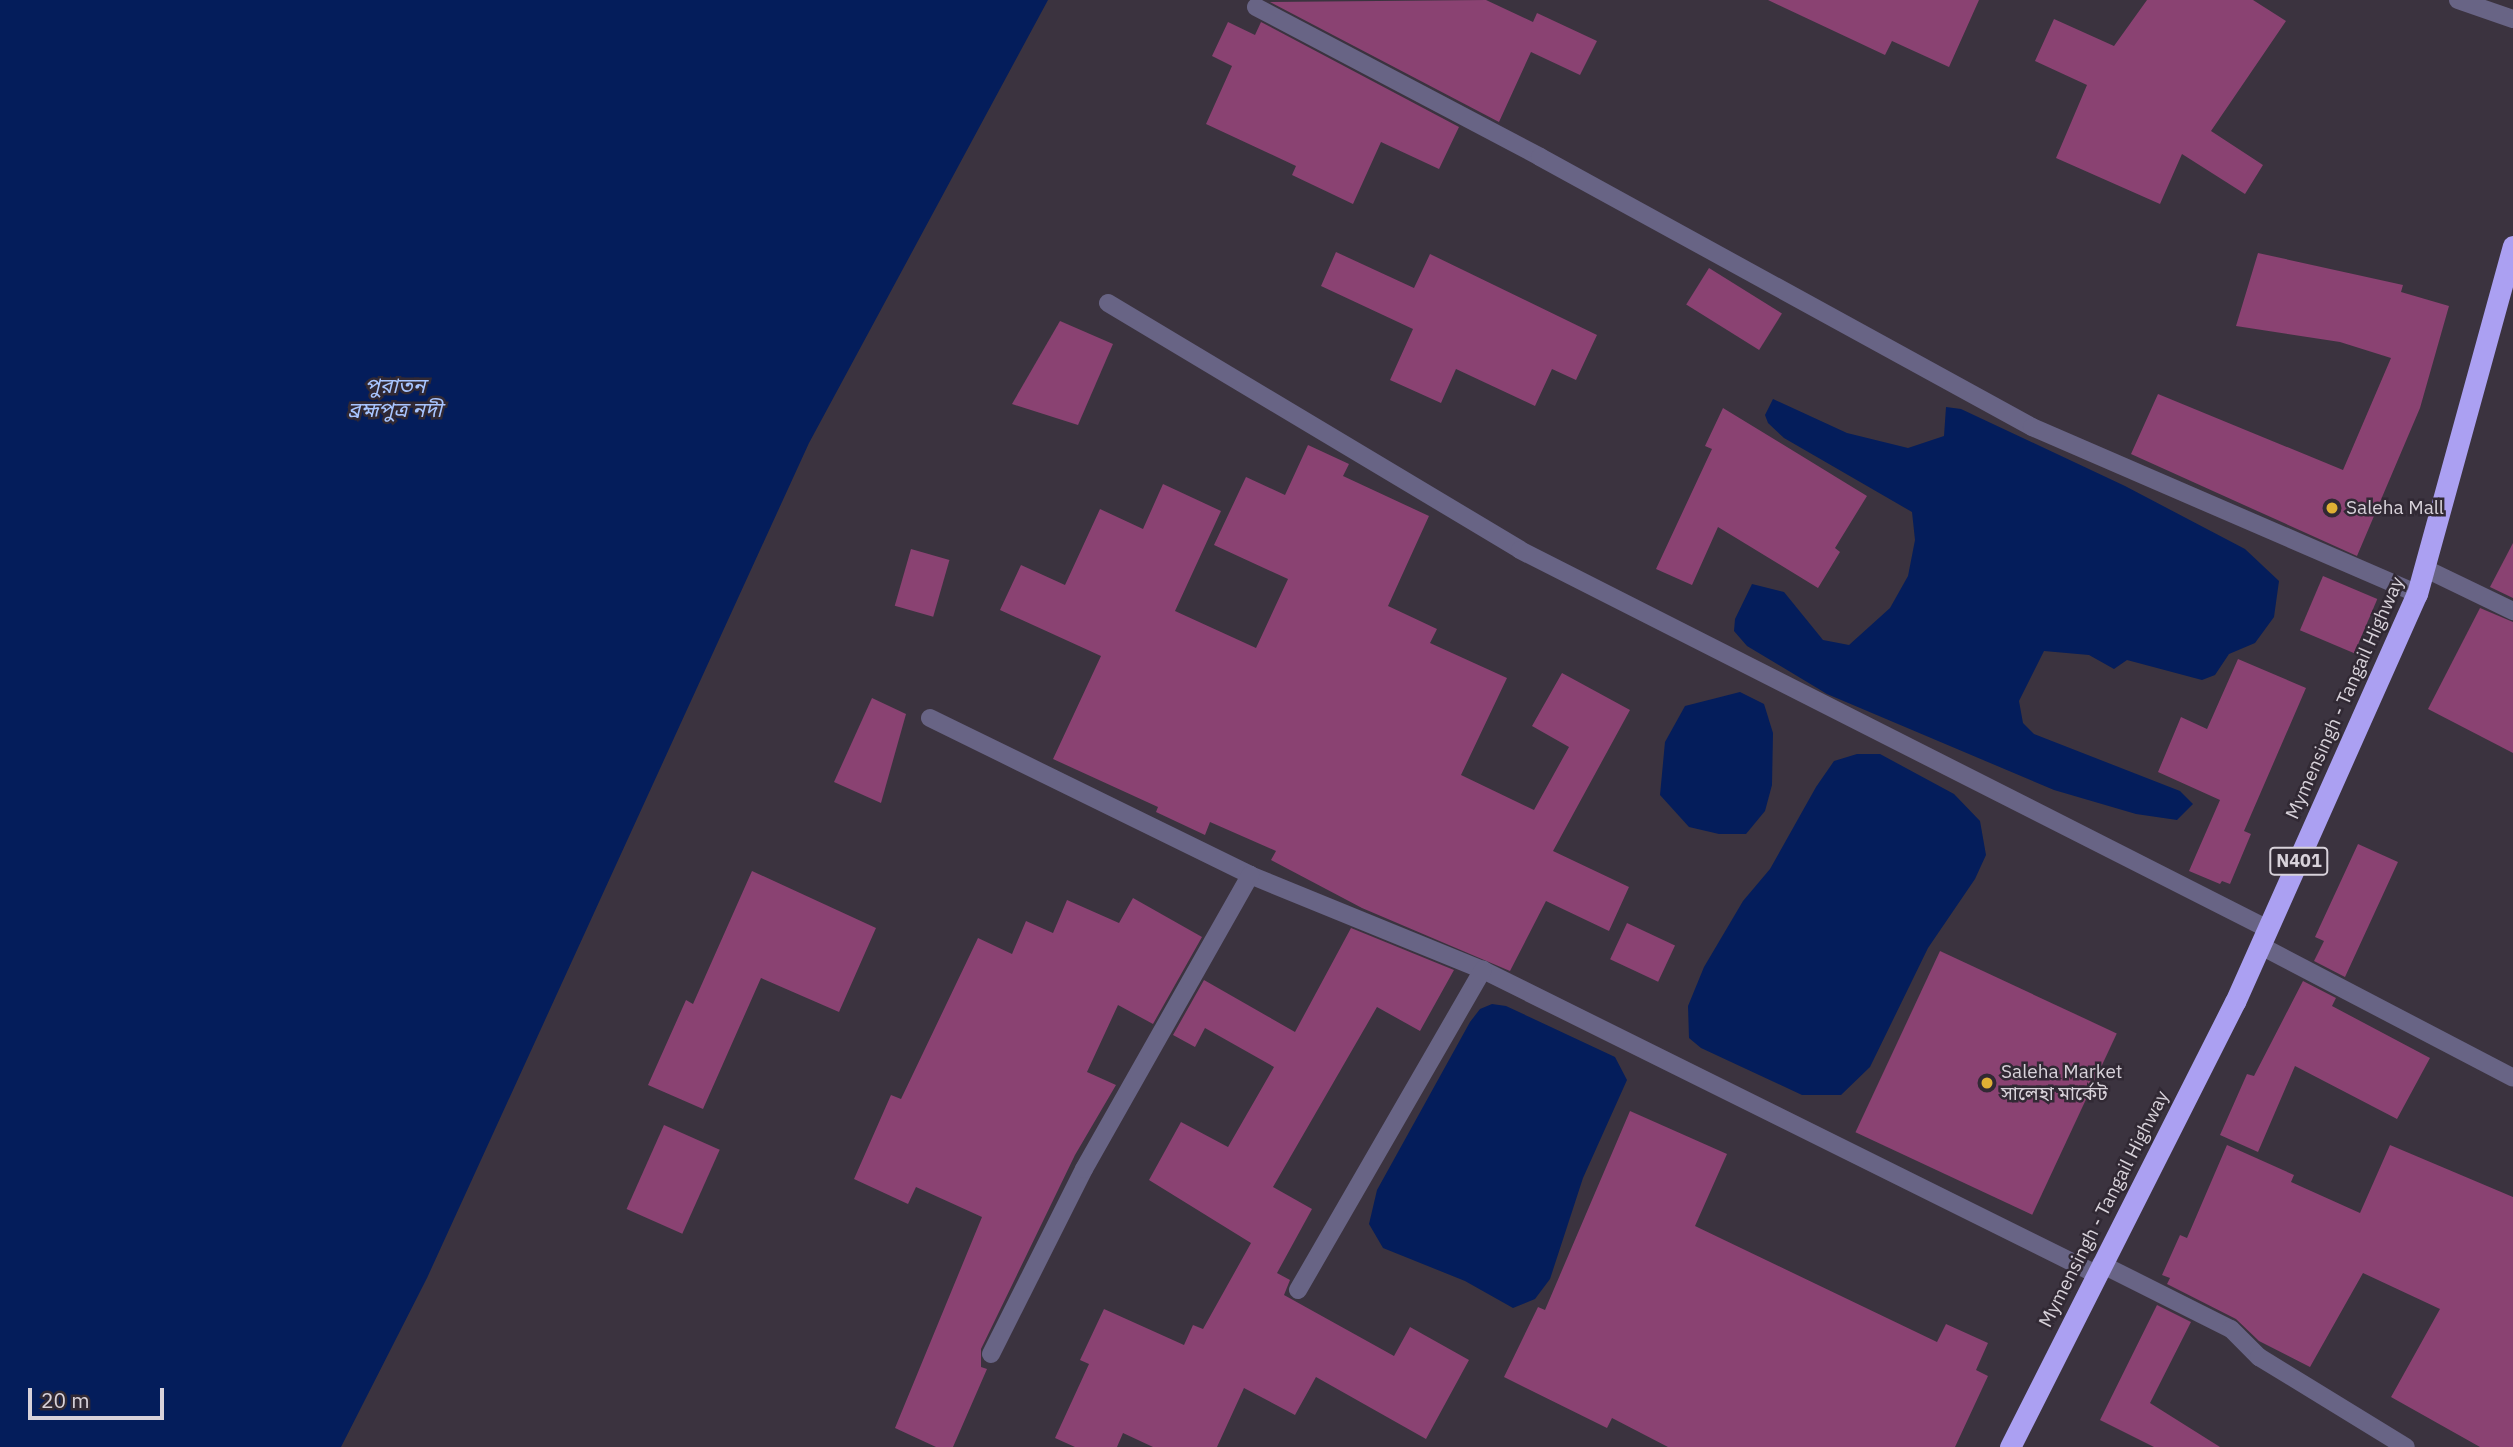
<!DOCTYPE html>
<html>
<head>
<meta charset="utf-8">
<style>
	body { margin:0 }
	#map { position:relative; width:2513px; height:1447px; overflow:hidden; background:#3b333f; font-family:"IBM Plex Sans","Noto Sans Bengali",sans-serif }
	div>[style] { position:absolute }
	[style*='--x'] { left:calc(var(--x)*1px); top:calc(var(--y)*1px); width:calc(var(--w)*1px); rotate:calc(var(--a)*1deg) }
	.water>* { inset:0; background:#041d5b }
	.building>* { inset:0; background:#8a4272; transform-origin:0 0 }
	.street>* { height:18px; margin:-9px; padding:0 9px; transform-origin:9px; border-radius:9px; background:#686485 }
	.highway>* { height:21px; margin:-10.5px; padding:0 10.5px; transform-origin:10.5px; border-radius:10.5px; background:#aba0f2 }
	.dots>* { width:19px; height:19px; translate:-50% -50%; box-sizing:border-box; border:4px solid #312934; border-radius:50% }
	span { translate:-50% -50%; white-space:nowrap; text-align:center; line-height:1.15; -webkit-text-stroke:5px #312934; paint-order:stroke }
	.shield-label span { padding:2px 5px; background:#312934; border:2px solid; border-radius:5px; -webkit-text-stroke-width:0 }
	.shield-label { font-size:18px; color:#d8d2da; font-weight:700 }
	.poi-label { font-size:19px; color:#d8d2da }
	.left { translate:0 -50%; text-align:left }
	.street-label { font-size:19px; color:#d8d2da }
	.water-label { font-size:21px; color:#a8c5ff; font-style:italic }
	.scale { position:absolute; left:28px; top:1388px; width:136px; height:32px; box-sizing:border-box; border:4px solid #d8d2da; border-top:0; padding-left:9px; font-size:21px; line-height:24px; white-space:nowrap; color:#d8d2da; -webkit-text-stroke:5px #312934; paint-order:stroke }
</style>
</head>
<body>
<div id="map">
	<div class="water">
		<i style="clip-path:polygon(0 0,1048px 0,809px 443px,427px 1278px,341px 1447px,0 1447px)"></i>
		<i style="clip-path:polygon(1773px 399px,1847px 433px,1908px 448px,1944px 436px,1946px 407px,1961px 409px,2125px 486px,2245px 549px,2279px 581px,2274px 617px,2255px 643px,2229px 654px,2215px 675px,2202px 680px,2127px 660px,2114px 669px,2089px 655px,2044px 651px,2019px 701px,2023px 723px,2034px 734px,2180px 791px,2193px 804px,2177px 820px,2136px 814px,2054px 790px,1827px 694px,1747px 646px,1734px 631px,1735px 619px,1752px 584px,1784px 592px,1823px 640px,1849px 645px,1890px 608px,1908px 576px,1915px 540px,1912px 512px,1784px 438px,1768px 423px,1765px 415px)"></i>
		<i style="clip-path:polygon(1740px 692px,1764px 704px,1773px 733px,1772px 785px,1765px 811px,1746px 834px,1719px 834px,1689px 827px,1660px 795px,1665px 742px,1685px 706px)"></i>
		<i style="clip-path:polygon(1857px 754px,1880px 754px,1954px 794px,1980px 821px,1986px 855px,1975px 879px,1928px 948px,1870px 1067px,1841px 1095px,1802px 1095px,1701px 1048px,1689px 1038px,1688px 1006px,1704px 967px,1743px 901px,1770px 869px,1816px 787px,1834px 761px)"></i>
		<i style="clip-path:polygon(1492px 1004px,1506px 1006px,1615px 1057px,1627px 1080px,1583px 1178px,1550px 1279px,1535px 1299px,1513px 1308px,1465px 1281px,1383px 1248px,1369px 1224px,1377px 1190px,1470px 1022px,1480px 1009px)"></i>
	</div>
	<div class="building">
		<i style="clip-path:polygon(1486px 0,1533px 22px,1537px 13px,1597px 41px,1580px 75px,1531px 52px,1499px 122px,1270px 2px)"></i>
		<i style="clip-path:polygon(1768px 0,1979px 0,1949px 67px,1892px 41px,1885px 55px)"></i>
		<i style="clip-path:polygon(2147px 0,2253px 0,2286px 21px,2211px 131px,2263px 165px,2245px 194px,2182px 154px,2160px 204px,2056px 158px,2087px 85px,2035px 61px,2054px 19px,2114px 46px)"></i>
		<i style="clip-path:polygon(1228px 22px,1255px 35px,1261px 22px,1459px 127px,1439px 169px,1381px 142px,1353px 204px,1292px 175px,1296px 166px,1206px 124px,1232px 66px,1212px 56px)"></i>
		<i style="clip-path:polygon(1336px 252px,1414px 288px,1430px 254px,1597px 335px,1576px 380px,1552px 369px,1535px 406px,1456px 369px,1441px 403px,1390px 380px,1413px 329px,1321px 286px)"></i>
		<i style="clip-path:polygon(2258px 253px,2403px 285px,2401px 292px,2449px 306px,2420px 408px,2357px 556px,2131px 454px,2158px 394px,2343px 470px,2391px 358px,2340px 342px,2236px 326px)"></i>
		<i style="left:1709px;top:268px;width:86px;height:43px;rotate:32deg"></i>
		<i style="clip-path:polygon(1060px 321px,1113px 344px,1078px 425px,1012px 404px)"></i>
		<i style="clip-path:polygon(1723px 408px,1867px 496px,1835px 548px,1840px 552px,1818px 588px,1718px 527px,1692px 585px,1656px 569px,1712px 449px,1705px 446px)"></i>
		<i style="clip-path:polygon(1308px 445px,1349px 464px,1343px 476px,1429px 516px,1388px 606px,1437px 629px,1430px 643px,1507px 678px,1461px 775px,1534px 810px,1569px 747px,1532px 726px,1562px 673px,1630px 710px,1553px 851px,1629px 887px,1609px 931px,1546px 901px,1510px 971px,1362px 908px,1271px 860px,1276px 851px,1210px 822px,1205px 835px,1156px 812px,1158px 807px,1053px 759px,1101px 656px,1000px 610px,1021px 565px,1065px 585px,1100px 509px,1143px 529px,1163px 484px,1221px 511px,1175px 611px,1256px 648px,1288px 579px,1214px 545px,1246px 477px,1285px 495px)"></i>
		<i style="clip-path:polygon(2513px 543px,2513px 598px,2490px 587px)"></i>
		<i style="left:911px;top:549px;width:40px;height:59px;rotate:16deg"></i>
		<i style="left:2323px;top:576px;width:59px;height:59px;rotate:23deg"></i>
		<i style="clip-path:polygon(2480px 608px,2513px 622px,2513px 753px,2428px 709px)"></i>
		<i style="clip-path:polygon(2238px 659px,2306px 688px,2244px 831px,2251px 834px,2230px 884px,2222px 881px,2220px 884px,2189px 871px,2220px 800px,2158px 772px,2181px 717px,2207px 729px)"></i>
		<i style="clip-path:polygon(872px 698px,906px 714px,881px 803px,834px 782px)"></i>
		<i style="clip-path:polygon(2358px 844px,2398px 862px,2345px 977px,2314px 961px,2324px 941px,2315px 937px)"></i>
		<i style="clip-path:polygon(752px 871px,876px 928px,839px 1012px,761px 978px,703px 1109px,648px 1085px,686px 1000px,693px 1004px)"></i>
		<i style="clip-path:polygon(1133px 898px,1202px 937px,1153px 1024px,1118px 1005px,1087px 1072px,1116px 1085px,1075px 1155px,981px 1349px,981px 1367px,987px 1369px,953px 1447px,936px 1447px,895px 1428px,982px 1217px,916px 1187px,908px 1204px,854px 1179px,891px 1095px,901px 1099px,978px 938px,1012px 954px,1026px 921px,1053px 933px,1067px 900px,1119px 923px)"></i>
		<i style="left:1627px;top:923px;width:53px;height:40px;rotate:25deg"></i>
		<i style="clip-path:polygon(1351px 928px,1454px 970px,1420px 1031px,1377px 1007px,1273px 1187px,1312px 1209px,1277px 1273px,1290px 1280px,1284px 1295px,1394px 1356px,1410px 1327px,1469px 1360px,1426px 1439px,1316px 1377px,1295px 1415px,1244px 1388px,1217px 1447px,1153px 1447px,1123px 1433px,1117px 1447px,1075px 1447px,1055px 1438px,1089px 1364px,1080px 1360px,1104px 1309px,1184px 1345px,1193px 1325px,1203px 1329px,1251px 1243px,1149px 1180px,1181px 1122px,1228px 1147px,1274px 1067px,1205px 1028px,1195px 1047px,1173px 1035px,1204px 980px,1295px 1032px)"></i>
		<i style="left:1940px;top:951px;width:195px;height:200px;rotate:25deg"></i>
		<i style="clip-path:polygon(2303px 981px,2336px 998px,2332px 1006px,2430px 1058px,2397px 1119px,2295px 1066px,2258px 1152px,2220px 1135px,2247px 1074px,2254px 1076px)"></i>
		<i style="clip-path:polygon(1630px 1111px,1727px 1154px,1695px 1226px,1937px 1342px,1946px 1324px,1988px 1343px,1976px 1370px,1988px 1376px,1955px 1447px,1668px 1447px,1612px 1418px,1607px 1428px,1504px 1377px,1538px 1307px,1545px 1310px)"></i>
		<i style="left:664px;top:1125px;width:61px;height:92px;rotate:24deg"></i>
		<i style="clip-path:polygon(2227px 1145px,2294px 1175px,2291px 1182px,2360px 1213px,2390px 1145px,2513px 1197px,2513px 1447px,2480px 1447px,2391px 1397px,2440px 1309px,2363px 1273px,2310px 1367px,2259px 1341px,2236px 1319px,2167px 1284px,2170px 1278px,2162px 1275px,2180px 1235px,2187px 1238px)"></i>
		<i style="clip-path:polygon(2157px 1305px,2191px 1322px,2150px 1403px,2220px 1447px,2154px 1447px,2100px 1420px)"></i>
	</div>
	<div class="street">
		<i style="--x:2458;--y:0;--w:58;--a:19.1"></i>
		<i style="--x:1256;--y:7;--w:321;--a:27.8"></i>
		<i style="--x:1540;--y:157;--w:561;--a:28.76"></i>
		<i style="--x:2032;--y:427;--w:420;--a:23.4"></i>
		<i style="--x:1108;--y:303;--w:480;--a:30.9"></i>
		<i style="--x:1520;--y:550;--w:839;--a:26.87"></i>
		<i style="--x:2426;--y:569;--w:97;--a:25.8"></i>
		<i style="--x:930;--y:718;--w:356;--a:26.1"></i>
		<i style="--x:1250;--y:875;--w:252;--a:22.2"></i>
		<i style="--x:1483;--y:970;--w:684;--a:26.38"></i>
		<i style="--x:2261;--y:946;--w:284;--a:27.6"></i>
		<i style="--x:2101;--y:1264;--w:145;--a:26.6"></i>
		<i style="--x:2231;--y:1329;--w:40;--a:45"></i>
		<i style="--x:2259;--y:1357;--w:172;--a:31.5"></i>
		<i style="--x:1298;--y:1290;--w:370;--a:-60"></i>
		<i style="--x:991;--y:1354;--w:207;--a:-63.3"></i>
		<i style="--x:1084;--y:1169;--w:338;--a:-60.5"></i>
	</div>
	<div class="highway">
		<i style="--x:2010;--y:1447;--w:499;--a:-63.2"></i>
		<i style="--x:2235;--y:1002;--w:447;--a:-66"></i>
		<i style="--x:2417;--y:594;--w:361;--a:-74.6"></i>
	</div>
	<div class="dots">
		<i style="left:2332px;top:508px;background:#e0b034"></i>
		<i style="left:1987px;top:1083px;background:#e0b034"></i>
	</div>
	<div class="shield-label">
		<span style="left:2299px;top:861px">N401</span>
	</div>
	<div class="poi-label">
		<span class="left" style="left:2346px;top:508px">Saleha Mall</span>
		<span class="left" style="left:2001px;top:1083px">Saleha Market<br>সালেহা মার্কেট</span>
	</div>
	<div class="street-label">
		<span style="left:2345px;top:698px;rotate:-66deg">Mymensingh - Tangail Highway</span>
		<span style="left:2104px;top:1209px;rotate:-63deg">Mymensingh - Tangail Highway</span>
	</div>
	<div class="water-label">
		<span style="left:395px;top:397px">পুরাতন<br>ব্রহ্মপুত্র নদী</span>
	</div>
	<div class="scale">20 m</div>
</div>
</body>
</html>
